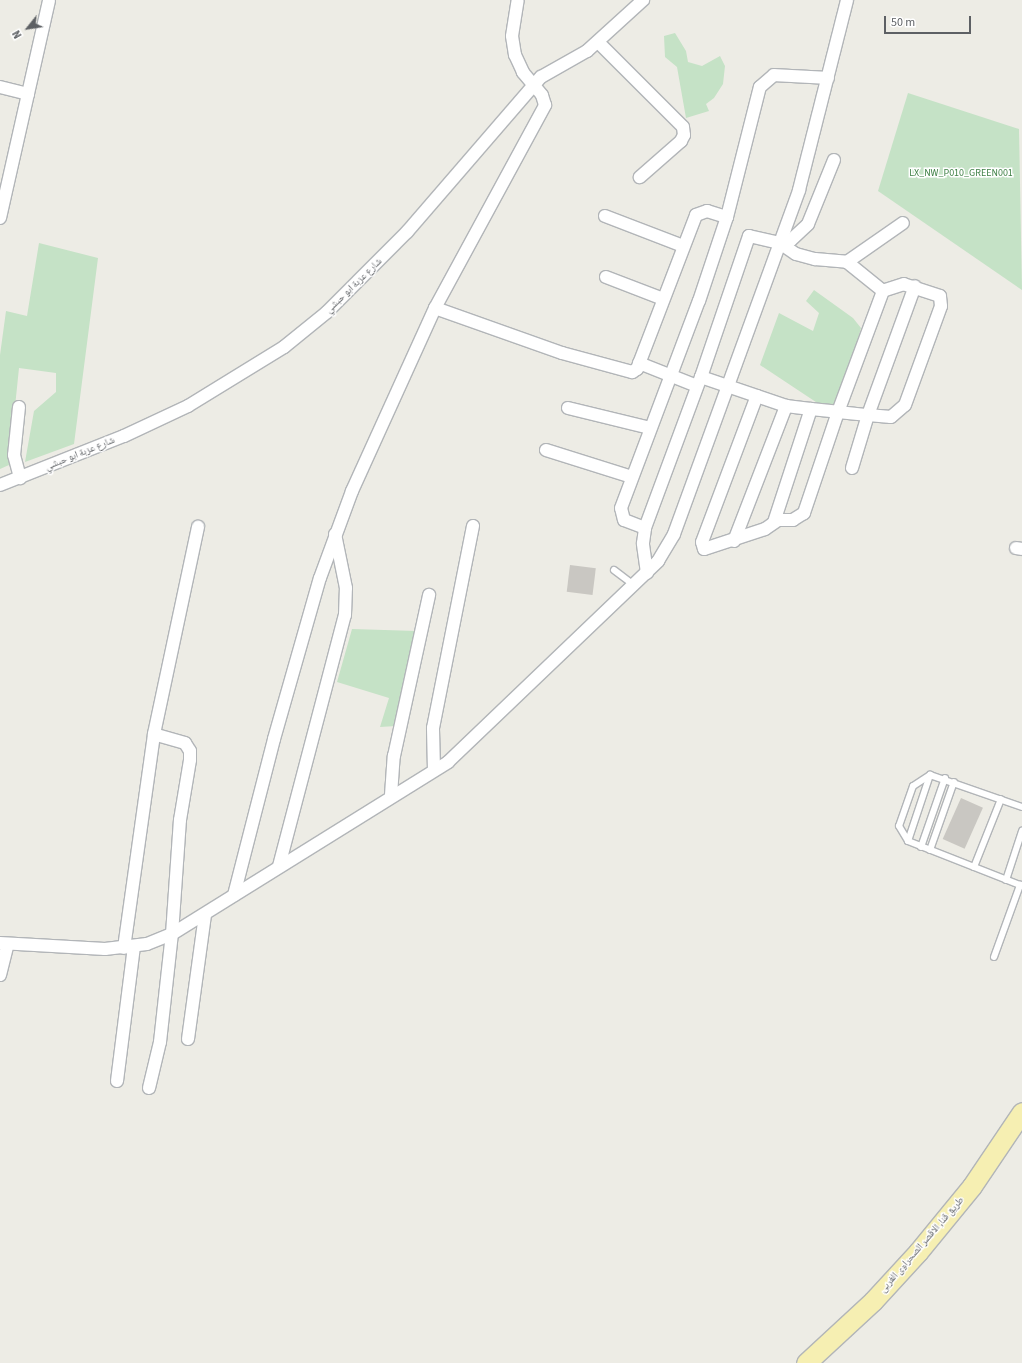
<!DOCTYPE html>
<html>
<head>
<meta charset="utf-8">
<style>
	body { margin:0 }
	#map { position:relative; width:1022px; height:1363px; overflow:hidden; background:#edece5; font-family:"Source Sans 3","Noto Naskh Arabic",sans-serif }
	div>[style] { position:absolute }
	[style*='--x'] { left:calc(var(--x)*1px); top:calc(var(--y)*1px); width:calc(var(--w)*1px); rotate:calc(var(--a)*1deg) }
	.green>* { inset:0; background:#c5e2c6 }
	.building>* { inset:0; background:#c9c7c2; transform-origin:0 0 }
	.roads { filter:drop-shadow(1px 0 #b2b5b8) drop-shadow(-1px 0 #b2b5b8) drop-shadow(0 1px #b2b5b8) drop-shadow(0 -1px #b2b5b8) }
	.lane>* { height:6px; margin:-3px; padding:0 3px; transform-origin:3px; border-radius:3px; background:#fff }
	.street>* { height:12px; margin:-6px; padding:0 6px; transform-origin:6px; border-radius:6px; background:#fff }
	.primary>* { height:19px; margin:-9.5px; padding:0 9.5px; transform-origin:9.5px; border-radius:9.5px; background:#f6efb2 }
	span { translate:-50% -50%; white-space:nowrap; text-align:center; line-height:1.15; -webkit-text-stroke:3px #fff; paint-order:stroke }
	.park-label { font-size:10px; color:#3f8046 }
	.street-label { font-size:10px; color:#5d6064 }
	.north { position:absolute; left:8px; top:8px; width:40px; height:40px; -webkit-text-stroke:3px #fff; paint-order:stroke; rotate:240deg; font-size:11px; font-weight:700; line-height:16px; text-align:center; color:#5d6064 }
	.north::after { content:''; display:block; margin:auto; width:14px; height:18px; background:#5d6064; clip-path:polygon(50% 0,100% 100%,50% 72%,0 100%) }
	.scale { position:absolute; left:884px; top:16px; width:87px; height:18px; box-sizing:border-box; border:2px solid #5d6064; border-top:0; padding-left:5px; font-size:12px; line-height:14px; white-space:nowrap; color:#5d6064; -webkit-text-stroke:3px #fff; paint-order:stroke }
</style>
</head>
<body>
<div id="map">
	<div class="green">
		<i style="clip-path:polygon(675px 33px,686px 51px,688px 62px,702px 66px,720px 56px,725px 66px,723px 84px,714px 98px,706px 104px,709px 111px,686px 118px,677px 67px,665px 57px,664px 36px)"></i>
		<i style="clip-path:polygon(908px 93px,1019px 129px,1022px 290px,878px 191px)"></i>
		<i style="clip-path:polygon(39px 243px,98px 258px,74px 444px,25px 462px,34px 411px,56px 392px,56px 373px,19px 368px,9px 465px,0 469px,0 355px,6px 311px,27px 316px)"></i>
		<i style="clip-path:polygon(814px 290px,853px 318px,861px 328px,837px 416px,760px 365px,779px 313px,813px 331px,819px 313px,806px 301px)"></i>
		<i style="clip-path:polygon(352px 629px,417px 631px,396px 726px,380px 727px,389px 698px,337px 682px)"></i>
	</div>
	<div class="building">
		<i style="left:570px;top:565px;width:26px;height:27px;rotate:7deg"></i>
		<i style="left:961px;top:798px;width:24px;height:45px;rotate:24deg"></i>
	</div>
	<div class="roads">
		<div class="lane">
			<i style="--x:614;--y:570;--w:25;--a:37"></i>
			<i style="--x:1022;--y:807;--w:97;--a:-160.8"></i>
			<i style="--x:930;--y:775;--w:20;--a:147"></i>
			<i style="--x:913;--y:786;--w:42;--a:109.3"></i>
			<i style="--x:899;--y:826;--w:17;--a:59"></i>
			<i style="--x:908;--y:841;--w:123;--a:21.5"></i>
			<i style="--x:908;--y:841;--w:70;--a:-71.6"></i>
			<i style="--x:921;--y:847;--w:73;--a:-70.8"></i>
			<i style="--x:930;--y:850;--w:72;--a:-70.6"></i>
			<i style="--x:974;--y:867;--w:73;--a:-68.3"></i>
			<i style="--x:1006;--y:880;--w:52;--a:-71.9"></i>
			<i style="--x:994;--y:957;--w:77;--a:-70.1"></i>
		</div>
		<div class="street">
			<i style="--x:598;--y:42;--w:120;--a:45"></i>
			<i style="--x:683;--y:127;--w:8;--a:83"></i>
			<i style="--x:684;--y:135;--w:7;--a:117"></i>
			<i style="--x:681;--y:141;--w:55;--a:138.7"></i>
			<i style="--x:0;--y:87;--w:29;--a:14"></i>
			<i style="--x:605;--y:216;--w:84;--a:21"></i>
			<i style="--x:0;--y:218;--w:223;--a:-77.3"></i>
			<i style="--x:780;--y:243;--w:11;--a:-15"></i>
			<i style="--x:791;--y:240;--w:23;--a:-43"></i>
			<i style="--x:808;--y:224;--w:69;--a:-67.9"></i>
			<i style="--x:847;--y:262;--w:68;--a:-34.9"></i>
			<i style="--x:606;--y:277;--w:61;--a:21.1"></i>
			<i style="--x:435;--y:308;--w:135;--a:19.5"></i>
			<i style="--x:562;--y:353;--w:73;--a:15.2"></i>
			<i style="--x:632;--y:372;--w:6;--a:-31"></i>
			<i style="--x:637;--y:369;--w:165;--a:-69"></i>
			<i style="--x:696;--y:215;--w:12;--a:-20"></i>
			<i style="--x:707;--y:211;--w:21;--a:17"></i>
			<i style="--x:639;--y:363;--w:62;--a:21.6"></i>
			<i style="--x:701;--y:377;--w:90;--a:18.8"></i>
			<i style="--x:786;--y:406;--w:25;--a:7"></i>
			<i style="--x:811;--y:409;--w:27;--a:6"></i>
			<i style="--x:838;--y:412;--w:30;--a:6"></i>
			<i style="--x:868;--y:415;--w:23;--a:5"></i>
			<i style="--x:891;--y:417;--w:18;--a:-41"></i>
			<i style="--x:905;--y:405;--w:105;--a:-70"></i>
			<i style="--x:941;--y:306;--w:10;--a:-96"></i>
			<i style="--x:940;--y:296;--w:38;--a:-162"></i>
			<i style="--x:904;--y:284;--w:22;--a:162"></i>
			<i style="--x:883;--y:291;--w:129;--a:110.4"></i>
			<i style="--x:838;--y:412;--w:107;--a:108.6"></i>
			<i style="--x:804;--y:513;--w:13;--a:148"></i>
			<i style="--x:793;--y:520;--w:15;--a:180"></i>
			<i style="--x:778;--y:520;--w:16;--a:145"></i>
			<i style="--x:765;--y:529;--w:64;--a:161.8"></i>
			<i style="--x:704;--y:549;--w:7;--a:-106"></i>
			<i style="--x:702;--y:542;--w:156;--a:-69.4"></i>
			<i style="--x:19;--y:407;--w:48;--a:95.9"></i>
			<i style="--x:14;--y:455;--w:24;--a:75"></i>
			<i style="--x:568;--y:408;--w:84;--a:13.7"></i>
			<i style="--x:546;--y:450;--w:90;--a:17.4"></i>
			<i style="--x:852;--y:468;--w:55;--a:-73.2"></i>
			<i style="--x:868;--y:415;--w:137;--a:-70"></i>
			<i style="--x:0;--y:485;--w:133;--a:-21.6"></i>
			<i style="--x:124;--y:436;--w:71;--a:-25.1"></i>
			<i style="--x:188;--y:406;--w:113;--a:-31.6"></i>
			<i style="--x:284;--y:347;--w:55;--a:-39.1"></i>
			<i style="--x:327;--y:312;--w:113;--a:-45"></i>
			<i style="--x:407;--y:232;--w:205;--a:-49.2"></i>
			<i style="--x:541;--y:77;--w:53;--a:-29.5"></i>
			<i style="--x:587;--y:51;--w:76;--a:-42.3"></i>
			<i style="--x:774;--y:522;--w:119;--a:-71.9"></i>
			<i style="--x:645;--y:528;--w:22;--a:-159"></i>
			<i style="--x:624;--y:520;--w:12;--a:-104"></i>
			<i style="--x:621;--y:508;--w:221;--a:-69.4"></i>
			<i style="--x:699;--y:301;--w:89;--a:-71.6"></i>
			<i style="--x:727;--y:217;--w:134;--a:-75.8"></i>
			<i style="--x:760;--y:87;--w:18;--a:-41"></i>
			<i style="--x:774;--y:75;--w:54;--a:3.2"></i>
			<i style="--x:734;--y:541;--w:145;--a:-68.9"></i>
			<i style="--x:1016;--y:548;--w:6;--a:9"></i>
			<i style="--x:647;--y:573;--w:30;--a:-98"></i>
			<i style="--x:643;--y:543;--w:15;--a:-82"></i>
			<i style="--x:645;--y:528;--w:161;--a:-69.7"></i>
			<i style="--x:701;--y:377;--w:149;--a:-71.2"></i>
			<i style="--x:749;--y:236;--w:32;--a:13"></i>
			<i style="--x:780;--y:243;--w:19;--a:35"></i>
			<i style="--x:796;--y:254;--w:20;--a:15"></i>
			<i style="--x:815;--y:259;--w:32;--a:5"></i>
			<i style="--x:847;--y:262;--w:46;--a:38.9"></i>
			<i style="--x:434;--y:770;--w:42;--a:-91.4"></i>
			<i style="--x:433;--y:728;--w:206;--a:-78.8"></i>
			<i style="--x:391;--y:795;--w:39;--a:-86"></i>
			<i style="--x:394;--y:756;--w:165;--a:-77.7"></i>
			<i style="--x:279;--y:866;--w:260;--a:-75.3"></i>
			<i style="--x:345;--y:615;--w:27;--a:-88"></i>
			<i style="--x:346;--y:588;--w:55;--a:-101.5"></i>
			<i style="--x:234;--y:895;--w:161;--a:-75.6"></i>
			<i style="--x:274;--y:739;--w:167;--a:-74.1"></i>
			<i style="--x:320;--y:578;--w:93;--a:-69.8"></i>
			<i style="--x:352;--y:491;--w:201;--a:-65.6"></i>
			<i style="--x:435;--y:308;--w:231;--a:-61.5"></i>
			<i style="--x:545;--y:105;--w:10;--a:-107"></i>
			<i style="--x:542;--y:95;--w:30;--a:-130"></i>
			<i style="--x:523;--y:72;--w:19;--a:-115"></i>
			<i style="--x:515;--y:55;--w:19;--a:-99"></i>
			<i style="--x:512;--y:36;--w:36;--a:-81"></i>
			<i style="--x:0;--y:943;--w:105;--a:3.3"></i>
			<i style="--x:105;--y:949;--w:42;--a:-6.8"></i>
			<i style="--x:147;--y:944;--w:27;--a:-22"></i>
			<i style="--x:172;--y:934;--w:325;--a:-31.9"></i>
			<i style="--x:448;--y:762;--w:291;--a:-43.7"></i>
			<i style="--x:658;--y:561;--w:31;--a:-59"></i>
			<i style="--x:674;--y:534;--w:366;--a:-70"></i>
			<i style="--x:799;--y:190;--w:196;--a:-75.8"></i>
			<i style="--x:124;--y:948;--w:216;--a:-82"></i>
			<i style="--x:154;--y:734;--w:212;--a:-78"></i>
			<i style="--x:0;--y:975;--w:32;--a:-76"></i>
			<i style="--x:188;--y:1039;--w:125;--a:-82.2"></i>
			<i style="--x:117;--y:1081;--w:135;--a:-82.8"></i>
			<i style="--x:149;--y:1088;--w:47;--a:-76.6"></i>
			<i style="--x:160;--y:1042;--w:109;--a:-83.7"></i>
			<i style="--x:172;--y:934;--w:114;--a:-86"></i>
			<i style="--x:180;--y:820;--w:61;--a:-80.5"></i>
			<i style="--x:190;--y:760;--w:9;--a:-90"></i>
			<i style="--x:190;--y:751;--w:9;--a:-122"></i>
			<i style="--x:185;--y:743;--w:32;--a:-164"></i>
		</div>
		<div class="primary">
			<i style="--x:806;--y:1363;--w:91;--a:-42.8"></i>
			<i style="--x:873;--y:1301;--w:67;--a:-47.4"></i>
			<i style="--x:918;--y:1252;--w:85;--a:-50.7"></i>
			<i style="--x:972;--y:1186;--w:89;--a:-56"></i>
		</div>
	</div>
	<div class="park-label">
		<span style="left:961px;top:174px">LX_NW_P010_GREEN001</span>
	</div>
	<div class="street-label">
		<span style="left:354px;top:286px;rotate:-44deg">شارع عزبة ابو حبشي</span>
		<span style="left:80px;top:454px;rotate:-22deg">شارع عزبة ابو حبشي</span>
		<span style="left:922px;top:1245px;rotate:-49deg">طريق قنا, الاقصر الصحراوى الغربى</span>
	</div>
	<div class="north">N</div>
	<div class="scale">50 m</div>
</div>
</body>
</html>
